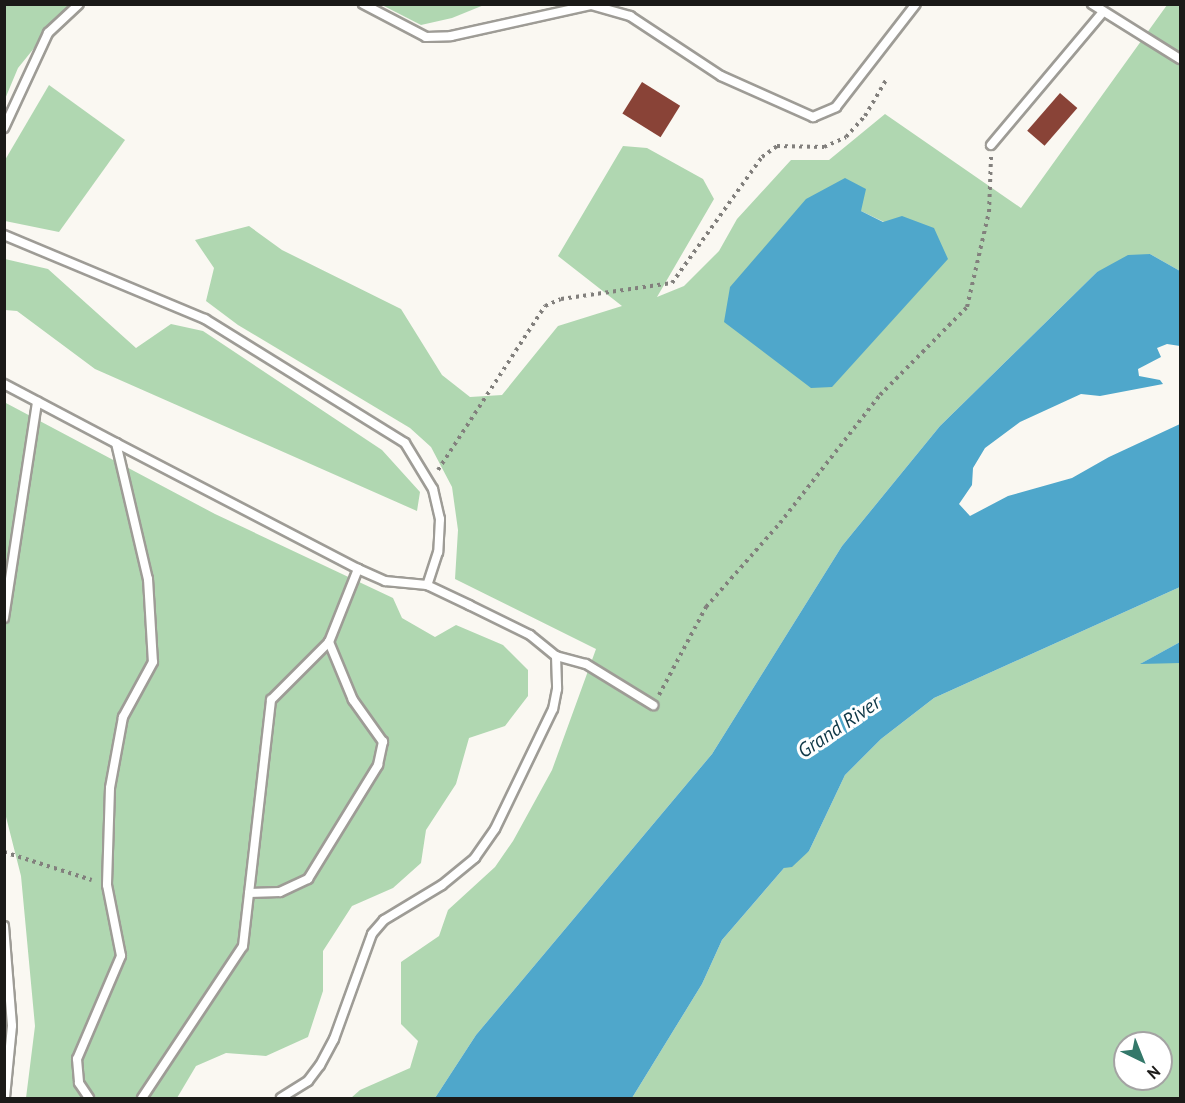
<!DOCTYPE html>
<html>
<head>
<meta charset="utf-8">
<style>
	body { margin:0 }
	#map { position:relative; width:1185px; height:1103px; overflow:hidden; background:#faf8f2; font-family:"PT Sans",sans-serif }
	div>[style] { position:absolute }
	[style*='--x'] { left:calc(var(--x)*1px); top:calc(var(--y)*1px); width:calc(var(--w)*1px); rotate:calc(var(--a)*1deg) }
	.green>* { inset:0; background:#b0d7b1 }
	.water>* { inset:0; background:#4fa7cb }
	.building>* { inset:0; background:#894337; transform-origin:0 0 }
	.path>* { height:4px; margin-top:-2px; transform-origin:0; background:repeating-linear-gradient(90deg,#82807d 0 3px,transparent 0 7.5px) }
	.roads { filter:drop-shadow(2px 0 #9e9c96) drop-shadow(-2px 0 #9e9c96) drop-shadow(0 2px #9e9c96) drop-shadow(0 -2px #9e9c96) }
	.service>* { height:8px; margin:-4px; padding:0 4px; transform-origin:4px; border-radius:4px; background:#fff }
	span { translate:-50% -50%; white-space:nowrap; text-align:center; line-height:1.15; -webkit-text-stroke:6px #fff; paint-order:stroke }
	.water-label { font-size:20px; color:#0e3746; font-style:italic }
	.frame { position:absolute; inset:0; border:6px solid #1b1a18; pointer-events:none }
	.north { position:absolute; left:1113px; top:1031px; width:60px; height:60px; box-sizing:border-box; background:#fff; border:2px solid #a4a3a3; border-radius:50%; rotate:137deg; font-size:16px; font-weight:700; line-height:24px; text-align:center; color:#1b1a18 }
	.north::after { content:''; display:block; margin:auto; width:21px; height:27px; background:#34786a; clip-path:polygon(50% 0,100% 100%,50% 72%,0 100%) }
</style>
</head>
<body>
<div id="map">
	<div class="green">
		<i style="clip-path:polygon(5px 5px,69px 5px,18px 68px,5px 99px)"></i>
		<i style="clip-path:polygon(382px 5px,484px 5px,452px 18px,421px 25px)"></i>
		<i style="clip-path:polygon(evenodd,1167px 5px,1180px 5px,1180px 271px,1150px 254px,1097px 272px,940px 426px,842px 546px,712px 754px,476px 1035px,435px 1098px,351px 1098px,360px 1090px,410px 1068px,418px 1041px,401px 1024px,401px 962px,439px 936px,448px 910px,495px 867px,513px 841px,552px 770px,596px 649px,455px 579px,458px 530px,452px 487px,431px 447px,410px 428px,238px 325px,206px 301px,214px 268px,195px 240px,249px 226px,282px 250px,401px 309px,442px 375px,470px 397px,502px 395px,558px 326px,622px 306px,558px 256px,623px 146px,647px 148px,703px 179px,714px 199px,657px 297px,684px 286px,719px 251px,737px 219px,791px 160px,829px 160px,885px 114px,1021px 208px,1167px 5px,861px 211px,884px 222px,725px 322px,861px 211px)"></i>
		<i style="clip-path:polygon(49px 85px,125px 140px,59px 232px,5px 221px,5px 160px)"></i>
		<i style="clip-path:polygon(5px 259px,48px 269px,136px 348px,171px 324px,203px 331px,382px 450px,420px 492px,417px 511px,95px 369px,17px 311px,5px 310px)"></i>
		<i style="clip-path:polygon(4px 402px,215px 514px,393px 598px,402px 618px,435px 637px,456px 625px,503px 645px,528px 670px,528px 696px,505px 726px,469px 738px,456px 784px,426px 830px,421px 863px,393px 888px,352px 906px,323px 951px,323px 991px,308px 1037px,266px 1056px,226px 1053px,196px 1066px,177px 1098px,26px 1098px,35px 1026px,21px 876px,4px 809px)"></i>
		<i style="clip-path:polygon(evenodd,1180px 587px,1180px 642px,1142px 663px,1180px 663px,1180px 1098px,632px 1098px,702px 984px,722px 940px,784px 868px,809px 851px,845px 775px,881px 739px,934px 698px,1180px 587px,1125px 1043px,1161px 1043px,1161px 1079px,1125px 1079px,1125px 1043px)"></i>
	</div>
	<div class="water">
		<i style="clip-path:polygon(845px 178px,866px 189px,861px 211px,883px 222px,902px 216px,934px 228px,948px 259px,832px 387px,811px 388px,724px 322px,730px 287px,806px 199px)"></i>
		<i style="clip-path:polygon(1150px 254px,1180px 271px,1180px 346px,1167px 344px,1157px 348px,1161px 357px,1138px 369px,1139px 376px,1160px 380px,1163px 384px,1100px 396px,1081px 394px,1020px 422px,985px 448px,973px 468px,972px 485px,959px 504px,970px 516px,1008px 496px,1072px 478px,1109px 457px,1180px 424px,1180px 587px,934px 698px,881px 739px,845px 775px,809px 851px,792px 867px,784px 868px,722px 940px,702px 984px,632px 1098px,435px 1098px,476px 1035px,712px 754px,842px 546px,940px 426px,1097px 272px,1128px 255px)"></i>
		<i style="clip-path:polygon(1180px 642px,1180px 663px,1140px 664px)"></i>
	</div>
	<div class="building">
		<i style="left:642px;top:82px;width:45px;height:37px;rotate:32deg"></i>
		<i style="left:1060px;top:93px;width:23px;height:50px;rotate:41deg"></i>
	</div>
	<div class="path">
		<i style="--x:438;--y:470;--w:196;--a:-56.9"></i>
		<i style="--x:545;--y:306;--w:17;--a:-24"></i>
		<i style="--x:561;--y:299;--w:112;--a:-8.2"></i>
		<i style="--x:672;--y:283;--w:155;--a:-54.5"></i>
		<i style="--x:762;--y:157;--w:19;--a:-36"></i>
		<i style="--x:777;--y:146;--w:47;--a:1.2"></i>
		<i style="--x:824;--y:147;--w:24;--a:-24"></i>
		<i style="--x:846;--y:137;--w:28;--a:-48"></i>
		<i style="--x:865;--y:116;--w:42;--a:-59.7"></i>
		<i style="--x:659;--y:695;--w:100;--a:-61.9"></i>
		<i style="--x:706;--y:607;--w:112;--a:-48.6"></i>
		<i style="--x:780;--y:523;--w:162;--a:-52"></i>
		<i style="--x:880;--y:395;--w:124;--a:-45.3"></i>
		<i style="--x:967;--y:307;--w:98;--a:-77"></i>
		<i style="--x:989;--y:212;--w:55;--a:-87.9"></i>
		<i style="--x:4;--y:852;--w:92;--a:17.7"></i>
	</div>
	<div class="roads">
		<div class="service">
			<i style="--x:363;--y:4;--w:71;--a:27.6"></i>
			<i style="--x:426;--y:37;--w:25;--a:-2"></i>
			<i style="--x:451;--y:36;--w:143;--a:-12.5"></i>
			<i style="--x:591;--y:5;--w:41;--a:15.8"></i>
			<i style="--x:630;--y:16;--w:109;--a:33.4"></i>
			<i style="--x:721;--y:76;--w:101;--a:24"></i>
			<i style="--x:813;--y:117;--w:25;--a:-23"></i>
			<i style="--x:836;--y:107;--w:130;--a:-52.2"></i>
			<i style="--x:1092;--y:4;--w:104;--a:32"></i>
			<i style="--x:4;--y:128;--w:105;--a:-65.1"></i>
			<i style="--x:48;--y:33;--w:42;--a:-43.1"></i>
			<i style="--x:991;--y:145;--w:174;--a:-49.9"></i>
			<i style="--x:4;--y:235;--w:218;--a:22.7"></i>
			<i style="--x:205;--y:319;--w:235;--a:31.8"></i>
			<i style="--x:405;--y:443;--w:54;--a:58.7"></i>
			<i style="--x:433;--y:489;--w:31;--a:77"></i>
			<i style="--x:440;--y:519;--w:33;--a:93"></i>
			<i style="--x:438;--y:552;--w:35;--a:108"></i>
			<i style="--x:4;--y:384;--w:127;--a:27.8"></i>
			<i style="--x:116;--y:443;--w:140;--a:76.8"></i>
			<i style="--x:148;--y:579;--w:83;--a:86.6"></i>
			<i style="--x:153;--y:662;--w:63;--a:118.6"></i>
			<i style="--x:123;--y:717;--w:72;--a:100.4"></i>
			<i style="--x:110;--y:788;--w:97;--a:91.8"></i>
			<i style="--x:107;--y:885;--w:72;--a:78.8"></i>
			<i style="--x:121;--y:956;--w:112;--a:113.1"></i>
			<i style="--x:77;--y:1059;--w:24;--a:85"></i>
			<i style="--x:79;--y:1083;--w:18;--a:56"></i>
			<i style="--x:116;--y:443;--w:273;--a:27.5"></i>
			<i style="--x:358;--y:569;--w:30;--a:24"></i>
			<i style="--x:385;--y:581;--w:42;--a:5.4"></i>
			<i style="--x:427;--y:585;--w:47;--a:25.5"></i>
			<i style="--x:469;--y:605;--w:68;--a:26.2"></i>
			<i style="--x:530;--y:635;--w:33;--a:39"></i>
			<i style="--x:556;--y:656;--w:33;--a:88"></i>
			<i style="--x:557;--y:689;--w:20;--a:101"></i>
			<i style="--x:553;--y:709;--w:133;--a:115.8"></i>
			<i style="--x:495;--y:829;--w:35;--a:125"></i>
			<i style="--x:475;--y:858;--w:43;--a:140.7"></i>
			<i style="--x:442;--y:885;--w:68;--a:148.9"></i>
			<i style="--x:384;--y:920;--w:18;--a:131"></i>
			<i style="--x:372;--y:934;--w:112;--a:109.9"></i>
			<i style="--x:334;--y:1039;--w:30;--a:118"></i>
			<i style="--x:320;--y:1065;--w:20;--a:127"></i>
			<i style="--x:308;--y:1081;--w:32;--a:148"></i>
			<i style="--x:4;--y:618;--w:219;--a:-81.3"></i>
			<i style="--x:556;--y:656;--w:31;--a:15"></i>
			<i style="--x:586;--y:664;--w:79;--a:31.5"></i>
			<i style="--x:249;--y:893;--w:31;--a:-2"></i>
			<i style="--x:280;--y:892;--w:31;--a:-25"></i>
			<i style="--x:308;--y:879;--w:134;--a:-58.4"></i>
			<i style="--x:378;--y:765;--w:24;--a:-78"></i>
			<i style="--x:383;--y:742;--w:52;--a:-125.5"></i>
			<i style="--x:353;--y:700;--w:63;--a:-112.5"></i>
			<i style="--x:4;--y:926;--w:100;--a:85.4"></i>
			<i style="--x:12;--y:1026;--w:72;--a:95.6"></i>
			<i style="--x:142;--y:1098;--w:182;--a:-56.4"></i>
			<i style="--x:243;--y:946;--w:248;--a:-83.5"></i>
			<i style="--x:271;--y:700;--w:82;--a:-45"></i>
			<i style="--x:329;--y:642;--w:79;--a:-68.3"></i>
		</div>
	</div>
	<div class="water-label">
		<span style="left:839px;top:727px;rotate:-34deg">Grand River</span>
	</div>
	<div class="frame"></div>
	<div class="north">N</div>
</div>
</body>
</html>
